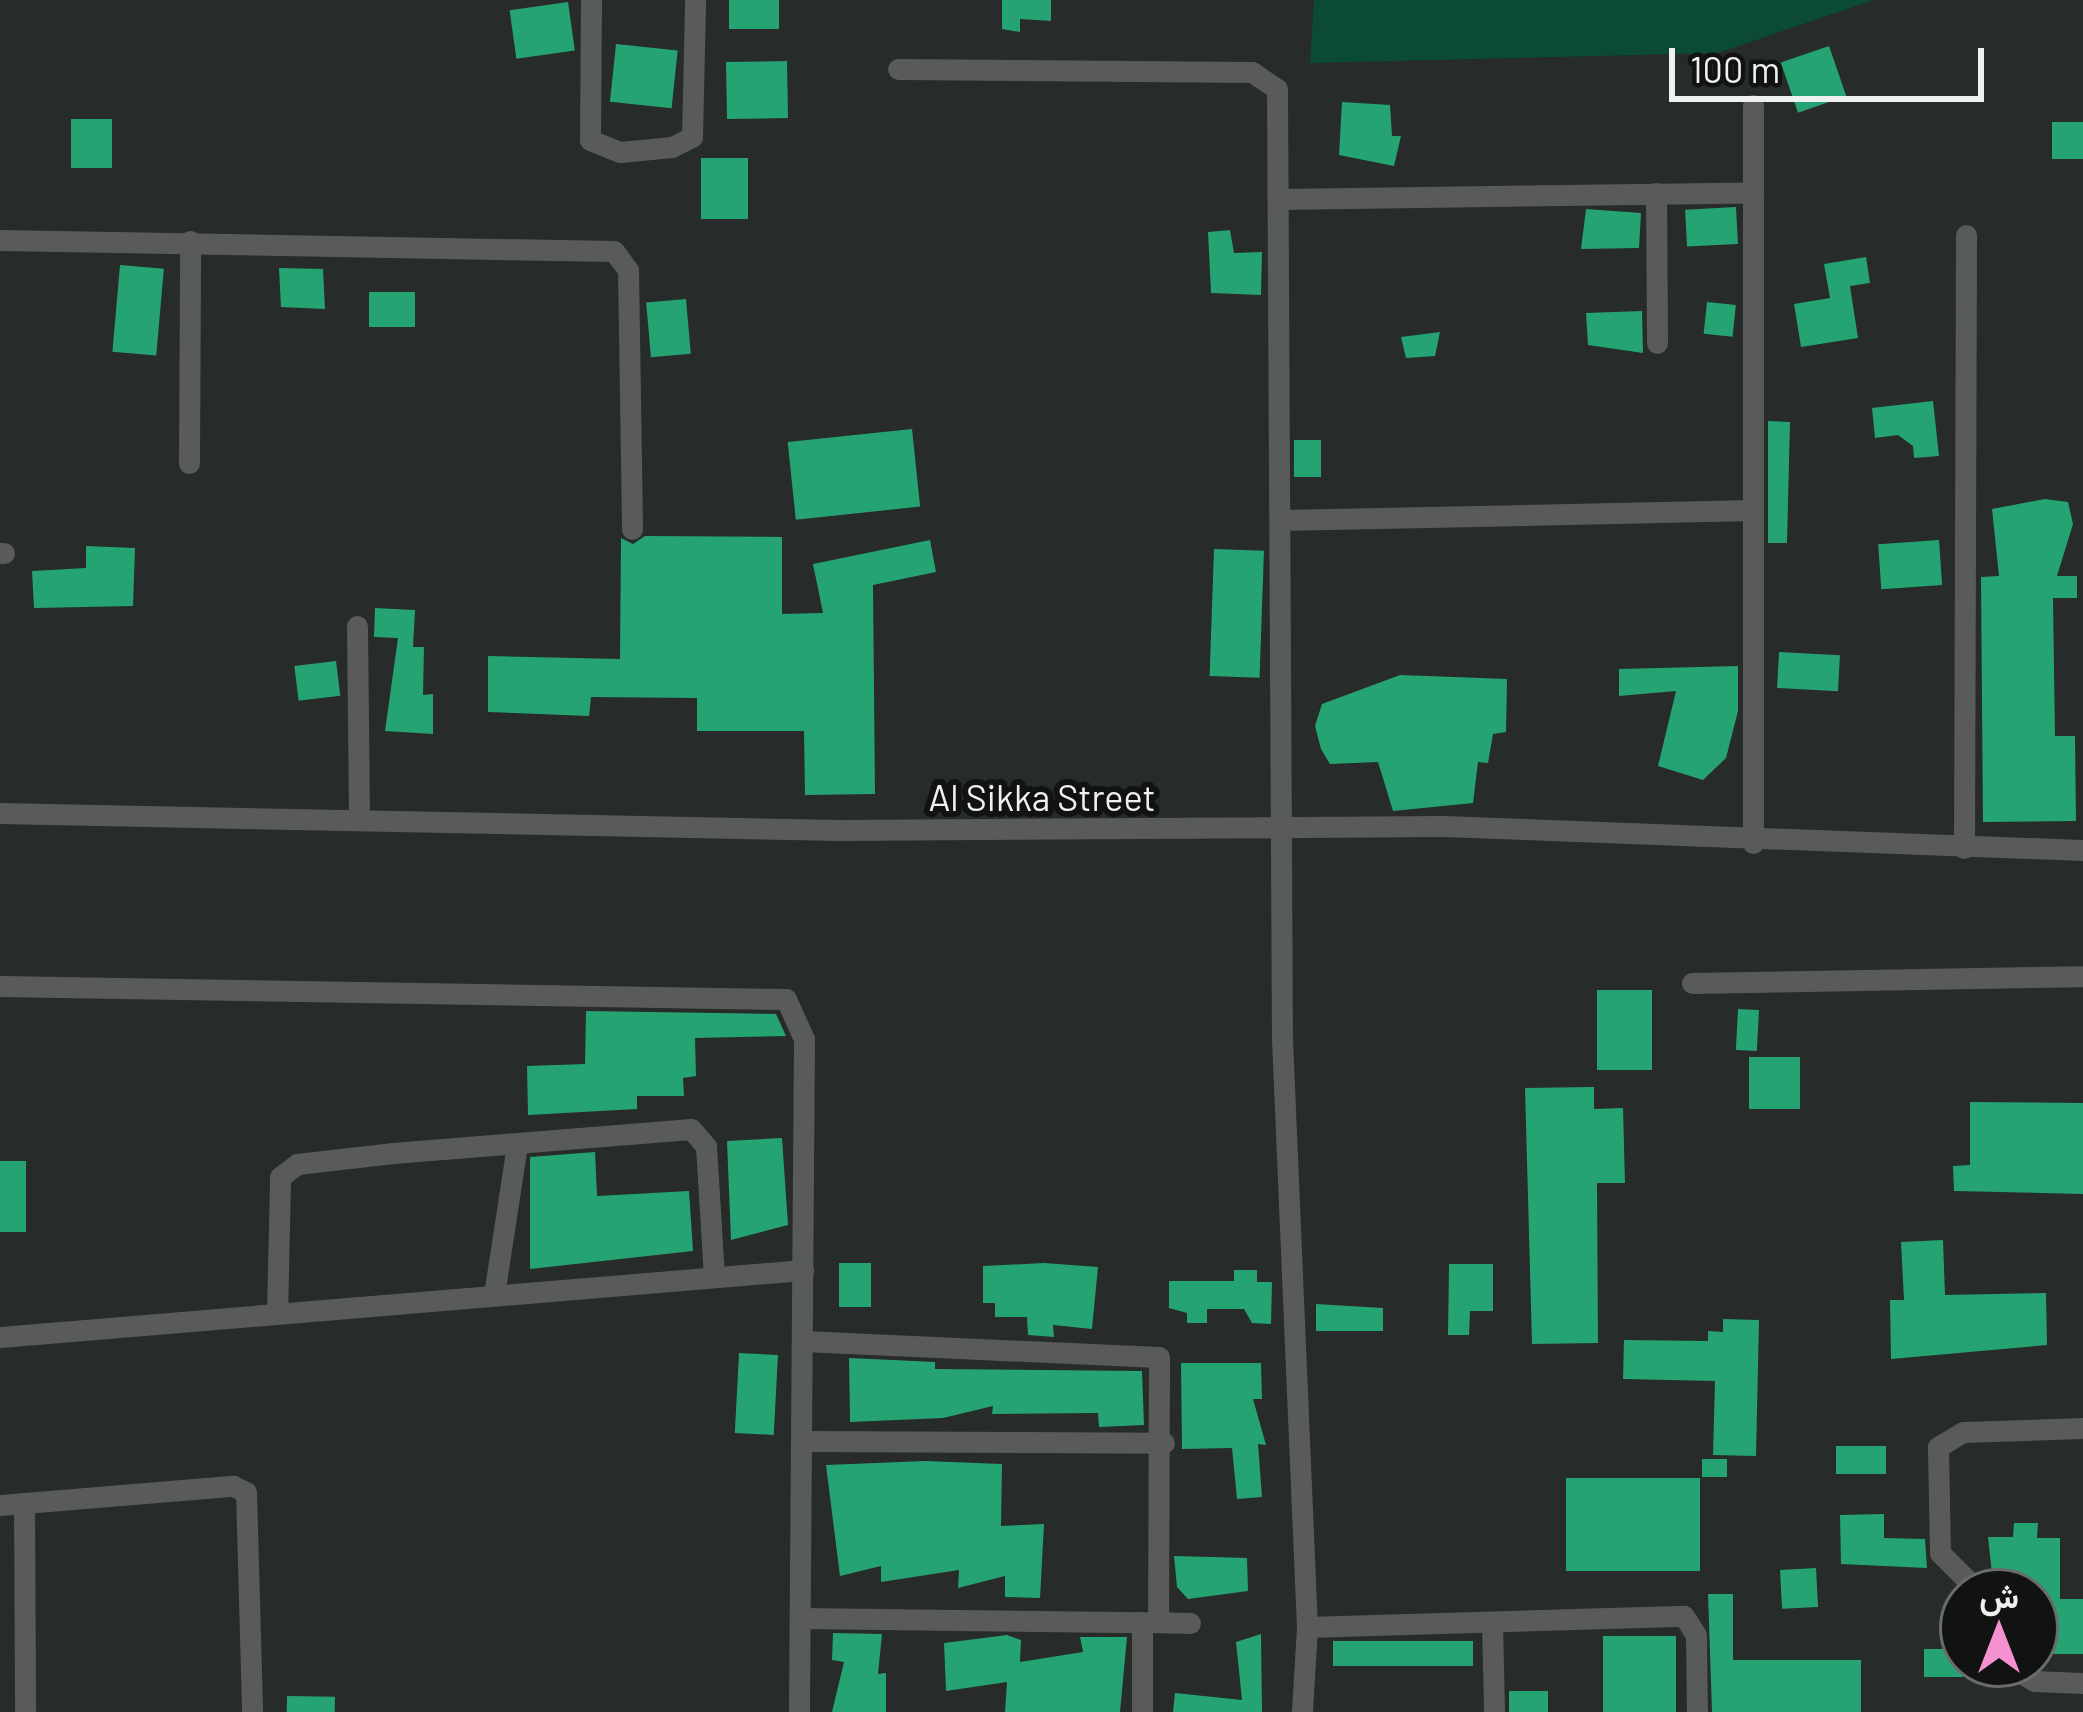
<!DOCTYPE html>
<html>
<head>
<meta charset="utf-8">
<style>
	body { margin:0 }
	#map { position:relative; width:2083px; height:1712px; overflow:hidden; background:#272b29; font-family:Barlow,Vazirmatn,sans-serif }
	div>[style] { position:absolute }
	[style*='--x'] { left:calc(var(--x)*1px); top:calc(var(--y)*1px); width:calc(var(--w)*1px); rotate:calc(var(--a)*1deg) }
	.green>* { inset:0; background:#0b4b33 }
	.building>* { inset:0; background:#26a373; transform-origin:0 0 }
	.minor>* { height:21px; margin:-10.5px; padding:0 10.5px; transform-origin:10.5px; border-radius:10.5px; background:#595b59 }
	span { translate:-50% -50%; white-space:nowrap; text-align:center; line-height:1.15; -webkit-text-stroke:12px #111312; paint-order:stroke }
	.street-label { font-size:36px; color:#eef1ef }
	.north { position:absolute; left:1939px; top:1568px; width:120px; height:120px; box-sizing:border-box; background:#111312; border:3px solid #696c6a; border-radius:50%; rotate:0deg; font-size:33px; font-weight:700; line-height:48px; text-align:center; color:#eef1ef }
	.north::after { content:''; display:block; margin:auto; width:42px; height:54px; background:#f590d1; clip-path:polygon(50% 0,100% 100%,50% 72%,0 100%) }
	.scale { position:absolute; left:1669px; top:48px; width:315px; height:54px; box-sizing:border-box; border:6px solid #eef1ef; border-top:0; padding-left:15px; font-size:36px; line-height:42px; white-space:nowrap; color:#eef1ef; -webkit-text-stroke:9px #111312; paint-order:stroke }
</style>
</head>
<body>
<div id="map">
	<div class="green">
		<i style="clip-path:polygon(1314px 0,1874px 0,1718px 53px,1310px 63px)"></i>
	</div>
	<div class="building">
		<i style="left:729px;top:0;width:50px;height:29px"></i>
		<i style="clip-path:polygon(1002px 0,1051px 0,1051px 21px,1020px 19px,1020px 32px,1002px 29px)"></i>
		<i style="left:568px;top:2px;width:49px;height:59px;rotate:82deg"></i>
		<i style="left:616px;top:44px;width:62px;height:58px;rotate:6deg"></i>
		<i style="left:1829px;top:46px;width:53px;height:51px;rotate:71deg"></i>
		<i style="left:787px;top:61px;width:57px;height:61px;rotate:89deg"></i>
		<i style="clip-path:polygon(1342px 102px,1390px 105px,1392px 136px,1401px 136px,1394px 166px,1339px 155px)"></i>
		<i style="left:112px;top:119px;width:49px;height:41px;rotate:90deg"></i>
		<i style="left:2083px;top:122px;width:37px;height:31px;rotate:90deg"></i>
		<i style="left:748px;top:158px;width:61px;height:47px;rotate:90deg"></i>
		<i style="left:1736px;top:207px;width:37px;height:51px;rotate:87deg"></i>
		<i style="clip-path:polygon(1586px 209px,1641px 213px,1639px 248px,1581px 249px)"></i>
		<i style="clip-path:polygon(1230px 230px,1234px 253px,1262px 252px,1261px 295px,1211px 293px,1208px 232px)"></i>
		<i style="clip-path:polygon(1866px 257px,1870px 283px,1850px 286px,1858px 338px,1801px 347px,1794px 304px,1830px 298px,1824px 264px)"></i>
		<i style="left:120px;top:265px;width:44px;height:87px;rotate:5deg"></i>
		<i style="clip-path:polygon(279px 268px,323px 269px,325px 309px,281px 307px)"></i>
		<i style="left:369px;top:292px;width:46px;height:35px"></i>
		<i style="left:686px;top:299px;width:55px;height:40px;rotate:85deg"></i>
		<i style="left:1707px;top:302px;width:29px;height:32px;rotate:6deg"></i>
		<i style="clip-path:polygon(1642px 311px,1643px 353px,1588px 345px,1586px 313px)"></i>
		<i style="clip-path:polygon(1440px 332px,1435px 356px,1406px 358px,1401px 337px)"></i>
		<i style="clip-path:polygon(1933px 401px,1939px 456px,1914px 458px,1913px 446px,1898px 435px,1875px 438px,1872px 408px)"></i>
		<i style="clip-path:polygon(1768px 421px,1790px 422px,1787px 543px,1768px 543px)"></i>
		<i style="left:912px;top:429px;width:78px;height:125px;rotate:84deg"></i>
		<i style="left:1294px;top:440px;width:27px;height:37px"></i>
		<i style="clip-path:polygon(2045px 499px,2068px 502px,2073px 524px,2057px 576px,2077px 576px,2077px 598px,2053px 598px,2055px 736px,2075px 736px,2076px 821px,1983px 822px,1981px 577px,1999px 576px,1992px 509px)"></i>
		<i style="clip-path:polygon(645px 536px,782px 537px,782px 614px,823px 613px,813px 564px,930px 540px,936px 572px,873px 585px,875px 794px,805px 795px,804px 731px,697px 731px,697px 698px,591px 697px,589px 716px,488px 712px,488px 656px,620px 659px,621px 538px,633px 544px)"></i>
		<i style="left:1939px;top:540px;width:45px;height:61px;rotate:86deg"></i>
		<i style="clip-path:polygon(86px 546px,135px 548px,133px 606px,34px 608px,32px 571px,86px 568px)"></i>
		<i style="left:1214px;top:549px;width:50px;height:127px;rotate:2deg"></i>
		<i style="clip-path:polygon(375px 608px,415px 610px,413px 647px,424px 647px,423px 695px,433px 694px,433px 734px,385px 731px,398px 638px,374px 637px)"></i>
		<i style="left:1779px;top:652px;width:61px;height:36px;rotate:3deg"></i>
		<i style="left:336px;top:661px;width:35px;height:42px;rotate:83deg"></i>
		<i style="clip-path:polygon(1738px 666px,1738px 711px,1726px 758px,1703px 780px,1658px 766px,1676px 691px,1619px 696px,1619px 669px)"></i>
		<i style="clip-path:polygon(1400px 675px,1507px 679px,1506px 732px,1493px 734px,1488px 763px,1478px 762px,1473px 803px,1393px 811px,1378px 762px,1330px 764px,1321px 749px,1315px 726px,1322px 704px)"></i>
		<i style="left:1597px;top:990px;width:55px;height:80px"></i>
		<i style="left:1738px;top:1009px;width:21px;height:41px;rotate:3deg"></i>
		<i style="clip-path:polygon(586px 1011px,776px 1014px,786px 1036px,695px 1038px,696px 1076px,683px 1078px,684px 1096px,637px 1096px,637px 1109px,528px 1115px,527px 1066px,585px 1064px)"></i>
		<i style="left:1749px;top:1057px;width:51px;height:52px"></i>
		<i style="clip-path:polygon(1594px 1087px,1594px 1109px,1623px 1108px,1625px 1183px,1597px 1183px,1598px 1343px,1532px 1344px,1525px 1088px)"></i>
		<i style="clip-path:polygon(1970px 1102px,2083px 1103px,2083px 1194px,1954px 1191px,1953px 1166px,1970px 1165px)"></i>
		<i style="clip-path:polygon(782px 1138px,788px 1225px,731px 1240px,727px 1141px)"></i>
		<i style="clip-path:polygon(595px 1152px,597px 1196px,689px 1191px,693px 1251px,530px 1269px,530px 1157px)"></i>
		<i style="left:0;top:1161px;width:26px;height:71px"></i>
		<i style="clip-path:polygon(1943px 1240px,1945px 1295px,2046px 1293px,2047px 1345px,1891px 1359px,1890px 1300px,1904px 1300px,1901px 1242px)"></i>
		<i style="left:839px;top:1263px;width:32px;height:44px"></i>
		<i style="clip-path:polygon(1044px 1263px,1098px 1267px,1092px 1329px,1053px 1325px,1054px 1337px,1028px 1335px,1027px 1317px,995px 1317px,995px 1303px,983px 1303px,983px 1266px)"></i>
		<i style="clip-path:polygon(1449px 1264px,1493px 1264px,1493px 1311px,1470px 1311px,1469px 1335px,1448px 1335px)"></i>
		<i style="clip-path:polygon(1234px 1270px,1257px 1270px,1257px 1282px,1272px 1282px,1271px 1324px,1252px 1323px,1244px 1309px,1207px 1309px,1207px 1323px,1187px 1323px,1187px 1313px,1169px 1308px,1169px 1281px,1234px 1281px)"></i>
		<i style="clip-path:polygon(1316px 1304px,1383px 1308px,1383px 1331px,1316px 1331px)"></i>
		<i style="clip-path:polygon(1723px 1319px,1759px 1320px,1756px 1456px,1713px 1455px,1715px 1381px,1623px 1379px,1624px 1340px,1708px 1341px,1708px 1331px,1723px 1332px)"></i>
		<i style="left:739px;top:1353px;width:39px;height:80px;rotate:3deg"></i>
		<i style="clip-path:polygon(849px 1358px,935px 1362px,935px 1369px,1142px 1371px,1144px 1425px,1099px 1427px,1098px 1413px,992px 1414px,993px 1406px,943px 1418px,850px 1422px)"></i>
		<i style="clip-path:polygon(1181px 1363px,1261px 1363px,1262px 1399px,1253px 1399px,1266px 1445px,1258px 1444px,1262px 1497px,1237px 1499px,1232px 1448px,1182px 1449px)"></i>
		<i style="left:1836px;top:1446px;width:50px;height:28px"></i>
		<i style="left:1702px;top:1459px;width:25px;height:18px"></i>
		<i style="clip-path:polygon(925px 1461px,1002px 1464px,1001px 1526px,1044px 1524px,1040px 1598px,1005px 1597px,1005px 1576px,958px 1588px,959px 1570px,881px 1582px,881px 1566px,840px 1576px,826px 1465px)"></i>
		<i style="left:1566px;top:1478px;width:134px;height:93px"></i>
		<i style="clip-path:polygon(1884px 1514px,1884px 1538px,1925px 1539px,1927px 1568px,1841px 1564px,1840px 1515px)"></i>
		<i style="clip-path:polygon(2014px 1523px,2038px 1523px,2037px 1538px,2060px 1538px,2060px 1599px,2083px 1599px,2083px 1654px,2042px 1654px,2042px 1595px,1994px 1592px,1988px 1537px,2013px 1537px)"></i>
		<i style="clip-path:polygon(1174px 1556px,1247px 1558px,1248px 1591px,1188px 1599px,1177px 1587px)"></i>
		<i style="left:1816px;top:1568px;width:39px;height:36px;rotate:87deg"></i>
		<i style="clip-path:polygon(1708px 1594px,1733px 1594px,1733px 1660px,1861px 1660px,1861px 1712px,1712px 1712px)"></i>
		<i style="clip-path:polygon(833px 1633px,882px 1634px,878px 1674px,886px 1673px,886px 1712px,832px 1712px,844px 1662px,832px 1660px)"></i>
		<i style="clip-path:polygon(1261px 1634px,1262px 1712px,1173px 1712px,1175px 1693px,1242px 1700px,1236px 1642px)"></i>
		<i style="clip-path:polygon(1007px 1635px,1021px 1640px,1020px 1662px,1083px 1652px,1080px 1637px,1127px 1637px,1120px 1712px,1005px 1712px,1007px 1682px,946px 1691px,944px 1643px)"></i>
		<i style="left:1603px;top:1636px;width:73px;height:76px"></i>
		<i style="left:1333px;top:1641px;width:140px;height:25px"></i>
		<i style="left:1924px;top:1649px;width:39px;height:28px"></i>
		<i style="left:1509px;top:1691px;width:39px;height:21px"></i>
		<i style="left:287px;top:1696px;width:48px;height:16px;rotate:1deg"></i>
	</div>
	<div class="minor">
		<i style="--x:591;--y:0;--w:140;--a:90.4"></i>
		<i style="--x:590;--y:140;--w:32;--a:22"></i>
		<i style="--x:620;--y:152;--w:52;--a:-5.5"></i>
		<i style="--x:672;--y:147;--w:22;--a:-27"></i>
		<i style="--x:692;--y:137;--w:137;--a:-88.7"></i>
		<i style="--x:898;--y:69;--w:354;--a:0.5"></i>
		<i style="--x:1252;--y:72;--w:30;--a:34"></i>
		<i style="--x:1277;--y:89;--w:950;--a:89.7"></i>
		<i style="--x:1282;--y:1039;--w:589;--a:87.57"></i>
		<i style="--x:1307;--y:1627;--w:85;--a:93.4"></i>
		<i style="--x:1753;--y:105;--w:738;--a:90"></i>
		<i style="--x:1656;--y:193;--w:150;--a:89.6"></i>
		<i style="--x:1280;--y:199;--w:473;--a:-0.8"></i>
		<i style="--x:0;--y:240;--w:614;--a:1.03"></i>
		<i style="--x:614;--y:251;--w:24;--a:54"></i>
		<i style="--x:628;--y:270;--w:259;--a:89.1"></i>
		<i style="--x:189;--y:463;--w:222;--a:-89.7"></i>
		<i style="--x:1281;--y:520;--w:472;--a:-1.2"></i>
		<i style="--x:0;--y:553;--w:4;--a:0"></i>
		<i style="--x:357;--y:626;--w:191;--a:89.4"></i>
		<i style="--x:0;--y:813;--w:840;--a:1.16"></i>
		<i style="--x:840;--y:830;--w:603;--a:-0.38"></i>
		<i style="--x:1443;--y:826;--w:640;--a:2.15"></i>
		<i style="--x:1964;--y:848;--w:613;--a:-89.81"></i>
		<i style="--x:1692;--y:983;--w:391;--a:-1"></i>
		<i style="--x:0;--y:986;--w:786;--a:0.95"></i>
		<i style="--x:786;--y:999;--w:44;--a:65.8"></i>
		<i style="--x:804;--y:1039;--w:673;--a:90.43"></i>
		<i style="--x:494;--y:1295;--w:152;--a:-81.3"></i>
		<i style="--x:277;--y:1314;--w:137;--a:-88.7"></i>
		<i style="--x:280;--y:1177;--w:21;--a:-37"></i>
		<i style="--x:297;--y:1164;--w:97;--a:-6.5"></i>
		<i style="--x:393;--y:1153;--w:299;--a:-4.6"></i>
		<i style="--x:691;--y:1129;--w:23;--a:49"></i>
		<i style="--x:706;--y:1146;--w:129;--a:86.5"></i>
		<i style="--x:0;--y:1337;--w:806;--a:-4.77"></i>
		<i style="--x:804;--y:1341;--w:355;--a:2.6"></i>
		<i style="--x:1159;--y:1357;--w:265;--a:90.2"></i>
		<i style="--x:806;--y:1441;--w:358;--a:0.3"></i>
		<i style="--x:24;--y:1503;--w:209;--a:89.7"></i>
		<i style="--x:0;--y:1505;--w:234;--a:-4.7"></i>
		<i style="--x:233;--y:1486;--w:14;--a:25"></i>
		<i style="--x:246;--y:1492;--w:220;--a:88.4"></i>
		<i style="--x:1979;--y:1592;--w:55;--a:-135"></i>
		<i style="--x:1940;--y:1553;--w:106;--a:-91.1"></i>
		<i style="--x:1938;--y:1447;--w:29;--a:-31"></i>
		<i style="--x:1963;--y:1432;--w:120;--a:-1.9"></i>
		<i style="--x:800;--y:1618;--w:342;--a:0.7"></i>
		<i style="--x:1142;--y:1622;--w:90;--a:90"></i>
		<i style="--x:1148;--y:1622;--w:42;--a:1.4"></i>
		<i style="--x:1492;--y:1622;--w:90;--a:88.7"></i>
		<i style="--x:1307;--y:1627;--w:377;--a:-1.7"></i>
		<i style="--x:1684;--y:1616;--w:22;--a:58"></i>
		<i style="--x:1696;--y:1635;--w:77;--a:89.3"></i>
		<i style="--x:2006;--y:1664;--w:33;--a:31"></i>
		<i style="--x:2034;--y:1681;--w:49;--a:2.3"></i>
	</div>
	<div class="street-label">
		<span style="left:1042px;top:797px">Al Sikka Street</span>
	</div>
	<div class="north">ش</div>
	<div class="scale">100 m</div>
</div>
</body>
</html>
